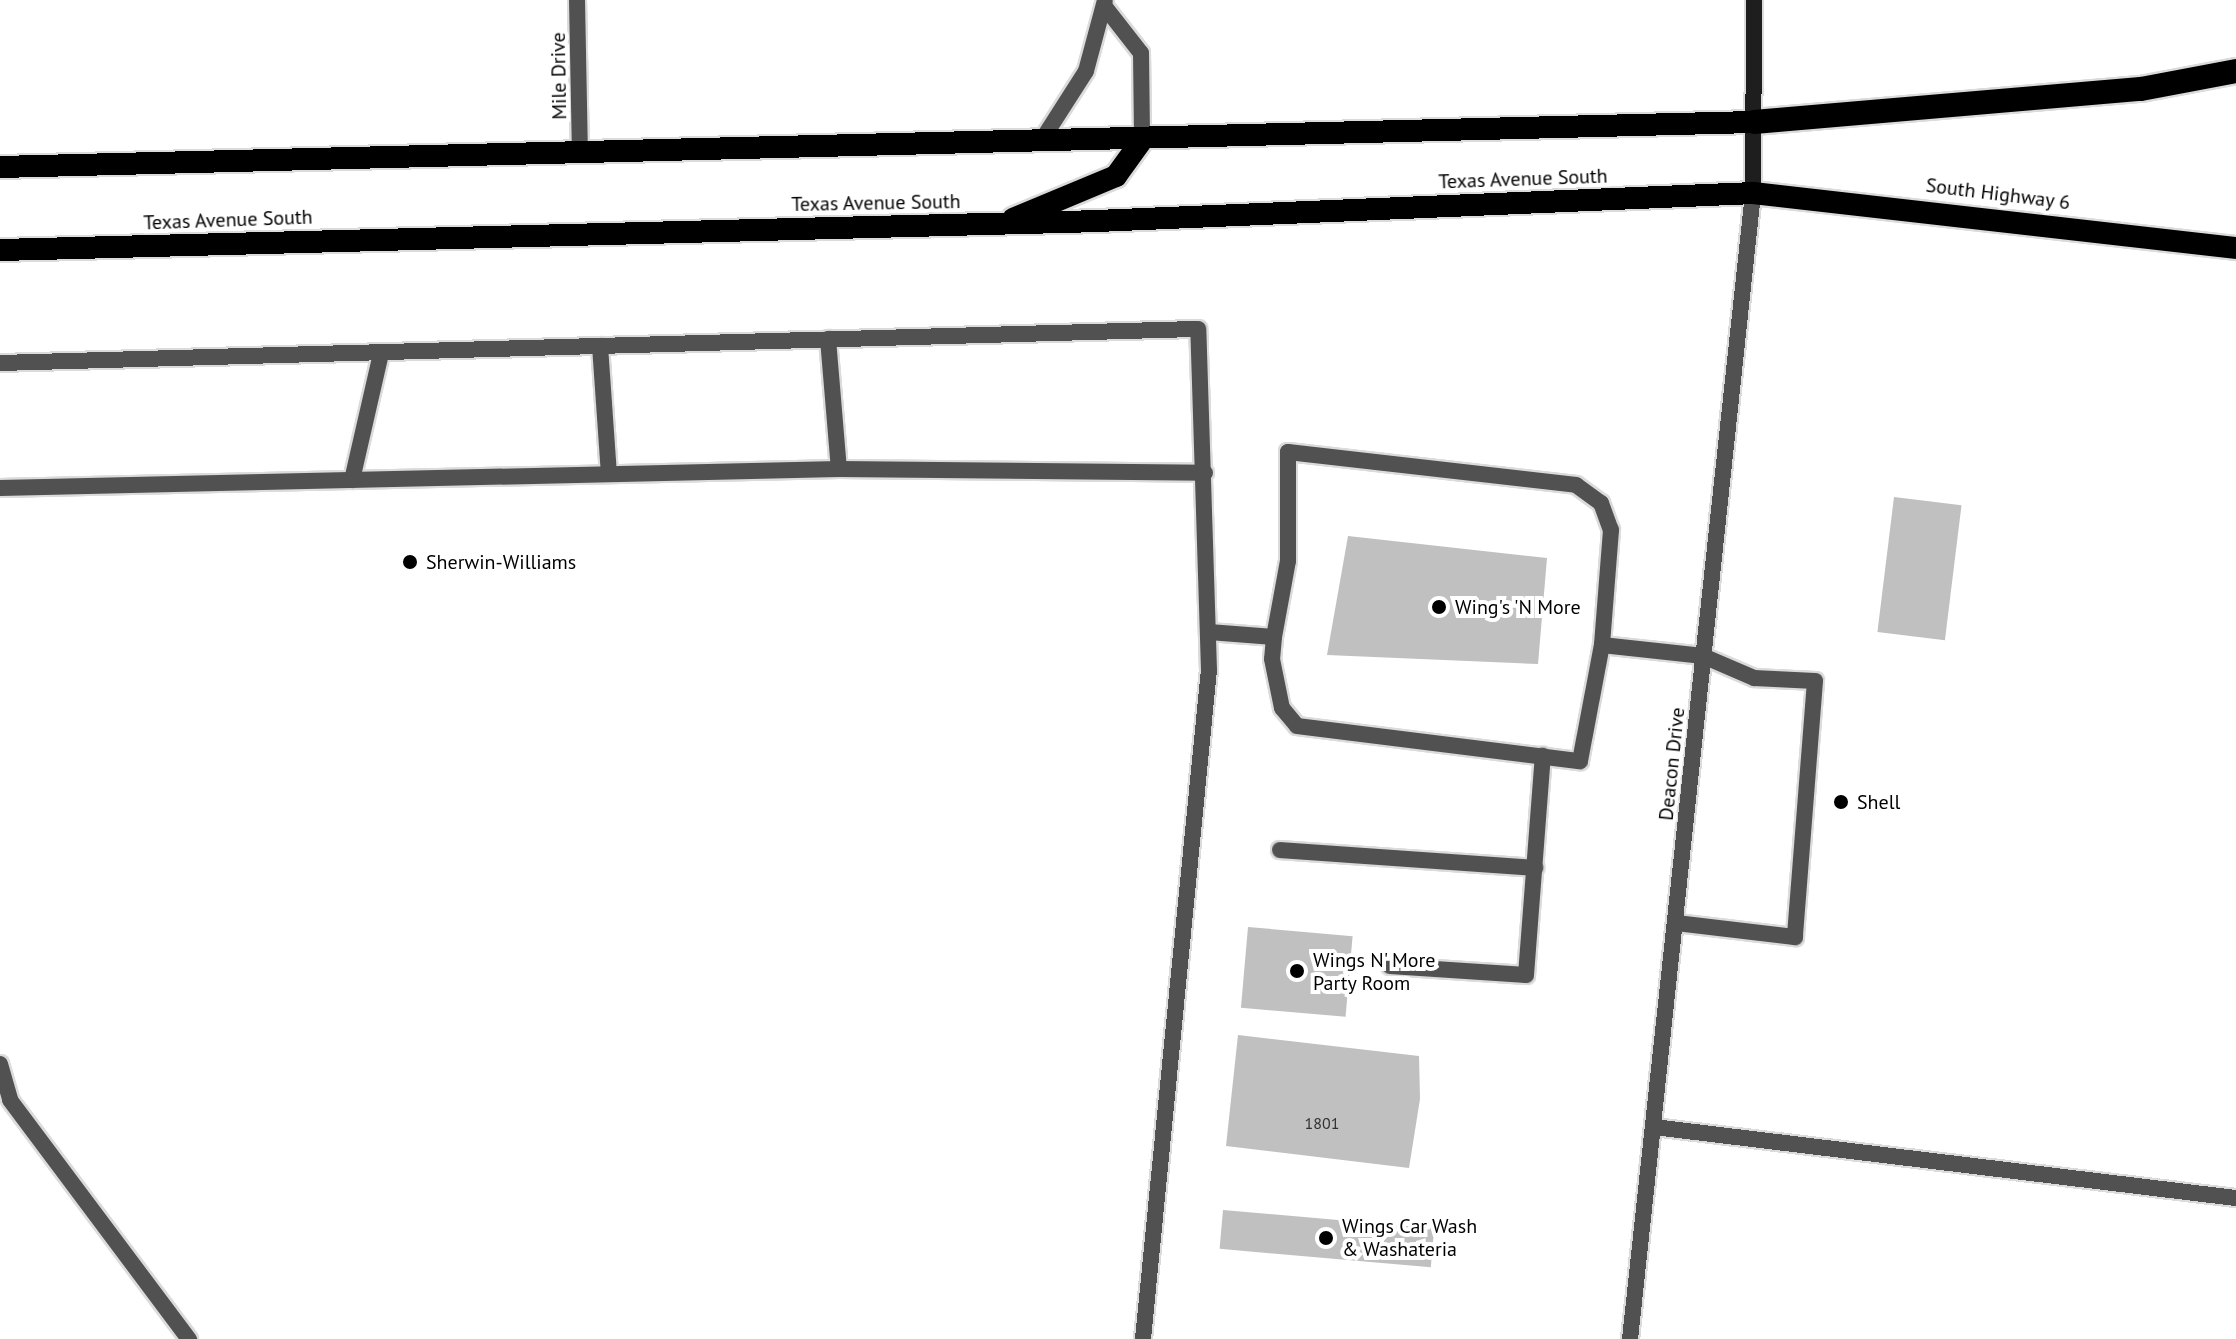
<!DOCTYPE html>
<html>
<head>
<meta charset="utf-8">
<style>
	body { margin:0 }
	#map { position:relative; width:2236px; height:1339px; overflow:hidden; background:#fff; font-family:"PT Sans",sans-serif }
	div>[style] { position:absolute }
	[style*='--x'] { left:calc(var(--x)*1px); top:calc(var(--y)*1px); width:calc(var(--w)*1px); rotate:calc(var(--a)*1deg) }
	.building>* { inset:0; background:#c0c0c0; transform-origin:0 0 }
	.roads { filter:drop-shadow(2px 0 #dbdbdb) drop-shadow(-2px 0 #dbdbdb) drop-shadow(0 2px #dbdbdb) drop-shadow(0 -2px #dbdbdb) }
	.service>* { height:16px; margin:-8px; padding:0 8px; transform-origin:8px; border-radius:8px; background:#515151 }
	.minor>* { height:16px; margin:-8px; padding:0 8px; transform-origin:8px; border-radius:8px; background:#515151 }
	.tertiary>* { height:16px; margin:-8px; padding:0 8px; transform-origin:8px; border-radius:8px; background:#515151 }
	.secondary>* { height:16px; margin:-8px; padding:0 8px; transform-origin:8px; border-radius:8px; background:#1e1e1e }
	.trunk>* { height:22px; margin:-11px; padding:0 11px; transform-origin:11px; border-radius:11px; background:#000 }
	.motorway>* { height:24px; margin:-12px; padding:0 12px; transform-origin:12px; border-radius:12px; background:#000 }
	.dots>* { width:22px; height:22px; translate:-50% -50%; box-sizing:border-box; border:4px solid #fff; border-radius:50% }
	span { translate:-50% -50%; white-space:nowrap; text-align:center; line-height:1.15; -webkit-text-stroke:8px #fff; paint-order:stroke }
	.number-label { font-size:16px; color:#303030 }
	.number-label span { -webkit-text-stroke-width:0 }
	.street-label { font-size:20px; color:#000 }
	.poi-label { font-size:20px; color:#000 }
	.left { translate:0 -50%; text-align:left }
</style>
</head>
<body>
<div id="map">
	<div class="building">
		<i style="left:1894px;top:497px;width:68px;height:136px;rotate:7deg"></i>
		<i style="clip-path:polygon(1348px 536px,1547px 558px,1538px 664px,1327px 655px)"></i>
		<i style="left:1248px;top:927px;width:105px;height:81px;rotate:5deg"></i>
		<i style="clip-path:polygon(1238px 1035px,1419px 1056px,1420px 1099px,1409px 1168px,1226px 1146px)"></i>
		<i style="left:1223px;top:1210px;width:212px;height:39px;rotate:5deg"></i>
	</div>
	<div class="roads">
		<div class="service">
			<i style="--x:1105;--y:7;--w:58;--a:52"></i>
			<i style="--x:1141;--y:53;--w:87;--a:89.3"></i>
			<i style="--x:1040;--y:143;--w:85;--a:-57.4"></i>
			<i style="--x:1086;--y:71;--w:73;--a:-75"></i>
			<i style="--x:600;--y:346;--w:128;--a:86"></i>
			<i style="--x:352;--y:480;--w:130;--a:-77.1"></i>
			<i style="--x:0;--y:488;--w:839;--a:-1.3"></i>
			<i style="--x:839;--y:469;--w:366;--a:0.6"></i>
			<i style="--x:1209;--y:632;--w:65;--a:4.4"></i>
			<i style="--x:1274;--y:637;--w:22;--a:95"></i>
			<i style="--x:1272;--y:659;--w:50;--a:78.5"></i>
			<i style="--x:1282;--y:708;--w:23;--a:50"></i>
			<i style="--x:1297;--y:726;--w:285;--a:7.1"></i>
			<i style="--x:1580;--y:761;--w:118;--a:-79.3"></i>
			<i style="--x:1602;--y:645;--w:102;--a:6.2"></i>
			<i style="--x:1703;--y:656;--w:56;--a:23.3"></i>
			<i style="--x:1754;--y:678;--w:61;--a:2.8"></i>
			<i style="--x:1815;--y:681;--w:257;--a:94.5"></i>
			<i style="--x:1795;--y:937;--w:120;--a:-173.3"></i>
			<i style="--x:1274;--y:637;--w:77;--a:-79.6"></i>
			<i style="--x:1288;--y:561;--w:109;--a:-90"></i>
			<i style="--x:1288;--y:452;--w:290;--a:6.5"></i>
			<i style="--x:1576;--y:485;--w:31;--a:36"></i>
			<i style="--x:1601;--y:503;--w:29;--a:70"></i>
			<i style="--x:1611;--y:530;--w:115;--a:94.5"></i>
			<i style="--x:1280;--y:850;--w:256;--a:4"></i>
			<i style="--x:1390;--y:966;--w:136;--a:3.8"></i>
			<i style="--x:1526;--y:975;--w:220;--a:-85.6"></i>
			<i style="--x:0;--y:1064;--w:37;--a:74"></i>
			<i style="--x:10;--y:1100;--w:299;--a:53.2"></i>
			<i style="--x:1654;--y:1127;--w:586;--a:6.96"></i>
			<i style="--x:1143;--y:1339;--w:672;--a:-84.37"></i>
			<i style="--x:1209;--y:670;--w:341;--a:-91.8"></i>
		</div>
		<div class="minor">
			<i style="--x:577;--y:0;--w:151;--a:88.9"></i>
			<i style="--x:828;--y:339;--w:130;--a:85.2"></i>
			<i style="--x:0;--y:363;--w:1198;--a:-1.63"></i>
		</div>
		<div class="tertiary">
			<i style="--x:1630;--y:1339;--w:1153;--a:-83.87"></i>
		</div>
		<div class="secondary">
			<i style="--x:1753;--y:193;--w:193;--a:-89.7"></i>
		</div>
		<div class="trunk">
			<i style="--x:0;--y:167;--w:1755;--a:-1.47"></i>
			<i style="--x:1013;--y:219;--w:112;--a:-22.7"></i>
			<i style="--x:1116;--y:176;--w:44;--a:-54.2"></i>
			<i style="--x:0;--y:250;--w:1097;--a:-1.51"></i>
			<i style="--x:1097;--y:221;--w:657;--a:-2.44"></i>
			<i style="--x:1753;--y:193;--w:486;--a:6.5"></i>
		</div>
		<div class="motorway">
			<i style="--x:1754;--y:122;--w:388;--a:-4.9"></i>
			<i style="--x:2141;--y:89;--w:97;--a:-10.7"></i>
		</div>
	</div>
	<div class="dots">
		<i style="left:410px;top:562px;background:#000"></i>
		<i style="left:1439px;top:607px;background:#000"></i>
		<i style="left:1841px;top:802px;background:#000"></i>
		<i style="left:1297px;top:971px;background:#000"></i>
		<i style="left:1326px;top:1238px;background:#000"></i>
	</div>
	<div class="number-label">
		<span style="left:1322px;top:1123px">1801</span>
	</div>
	<div class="street-label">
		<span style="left:559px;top:76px;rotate:-91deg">Mile Drive</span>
		<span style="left:1523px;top:179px;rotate:-2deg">Texas Avenue South</span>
		<span style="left:1998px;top:194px;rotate:7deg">South Highway 6</span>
		<span style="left:876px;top:203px;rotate:-1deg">Texas Avenue South</span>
		<span style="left:228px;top:220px;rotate:-2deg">Texas Avenue South</span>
		<span style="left:1672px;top:764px;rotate:-84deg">Deacon Drive</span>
	</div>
	<div class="poi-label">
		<span class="left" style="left:426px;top:562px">Sherwin-Williams</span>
		<span class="left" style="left:1455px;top:607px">Wing's 'N More</span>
		<span class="left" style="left:1857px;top:802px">Shell</span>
		<span class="left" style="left:1313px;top:972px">Wings N' More<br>Party Room</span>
		<span class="left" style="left:1342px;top:1238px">Wings Car Wash<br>&amp; Washateria</span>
	</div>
</div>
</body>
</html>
